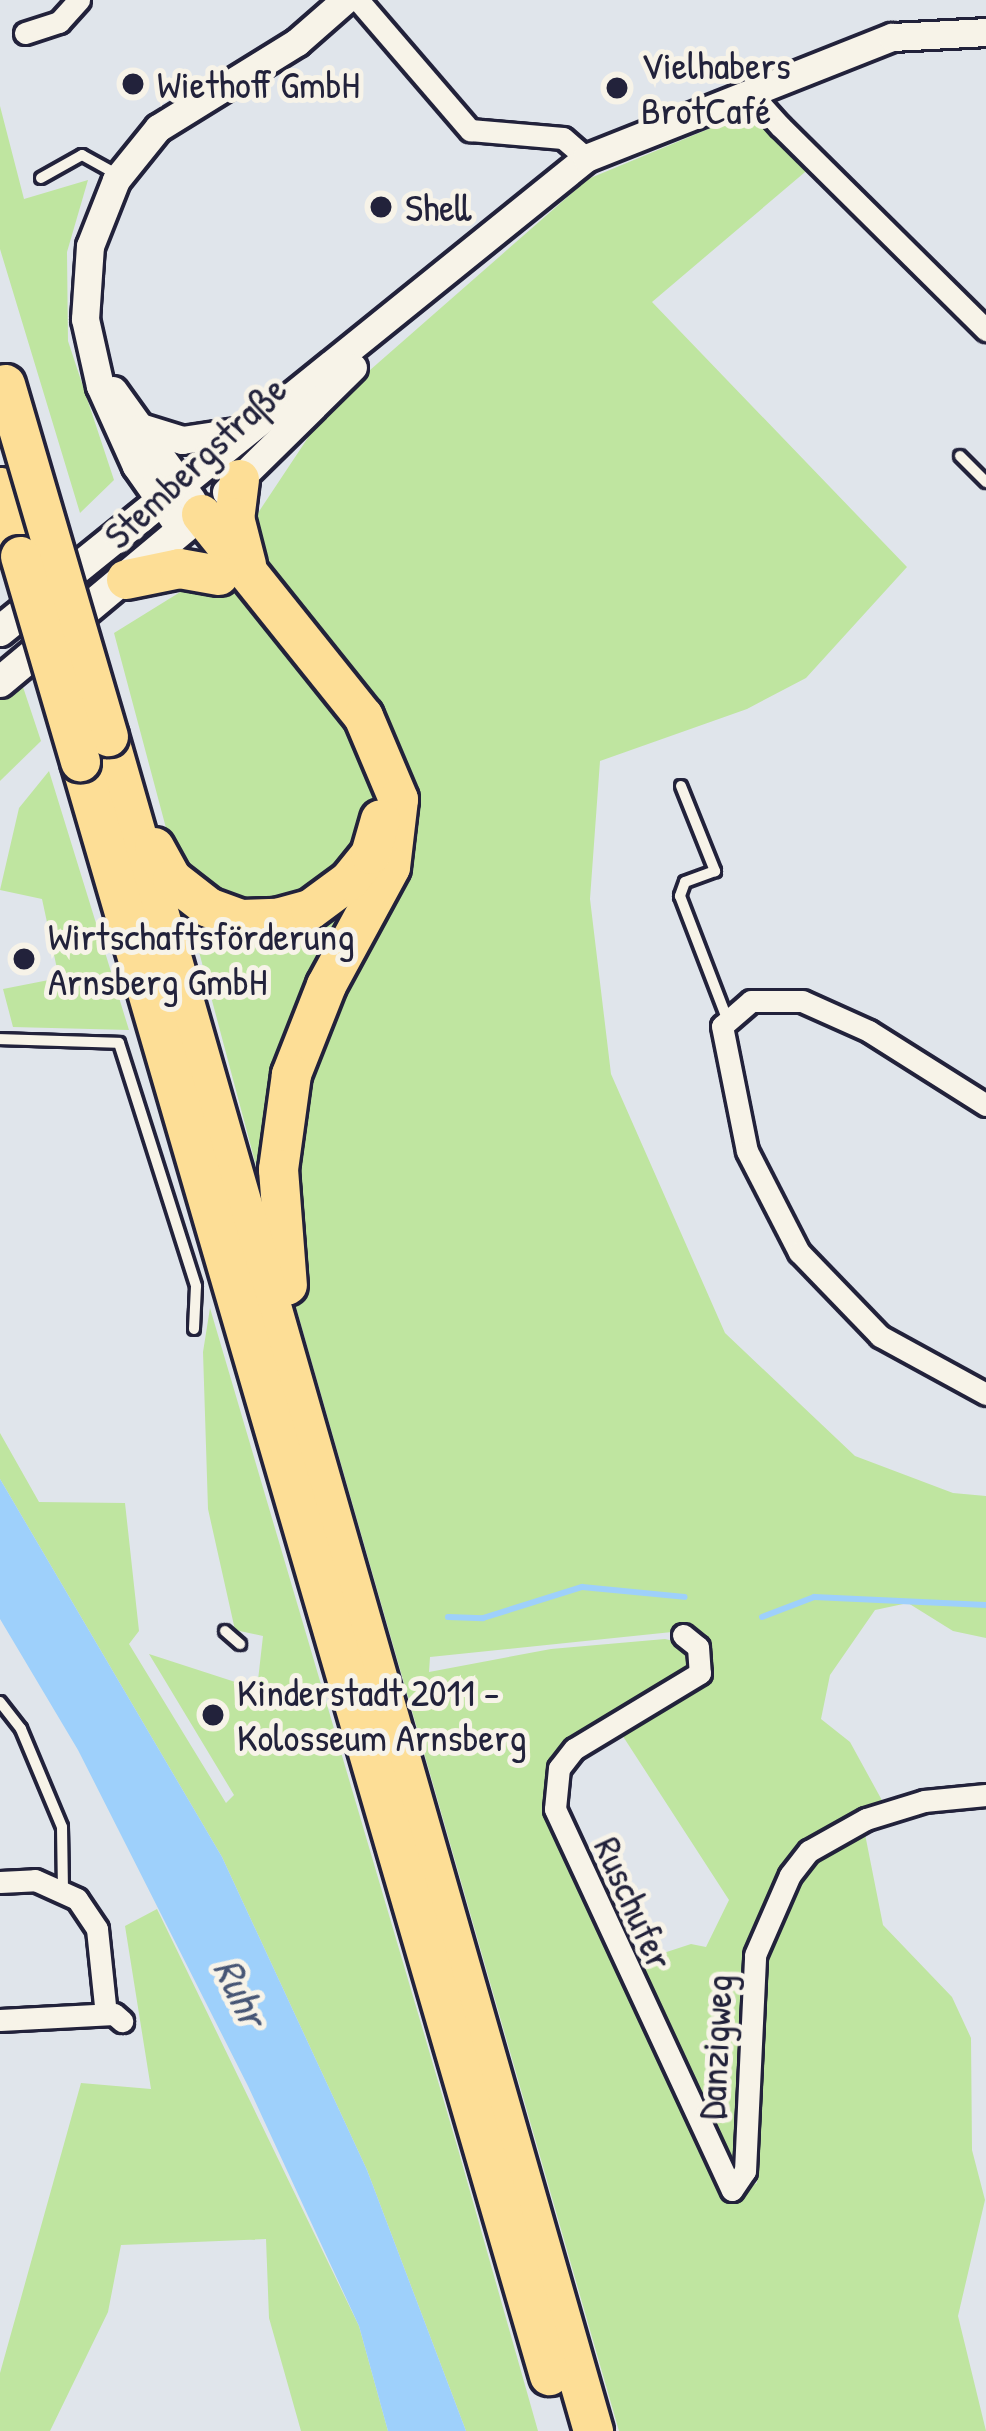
<!DOCTYPE html>
<html>
<head>
<meta charset="utf-8">
<style>
	body { margin:0 }
	#map { position:relative; width:986px; height:2431px; overflow:hidden; background:#e0e5eb; font-family:"Patrick Hand",sans-serif }
	div>[style] { position:absolute }
	[style*='--x'] { left:calc(var(--x)*1px); top:calc(var(--y)*1px); width:calc(var(--w)*1px); rotate:calc(var(--a)*1deg) }
	.green>* { inset:0; background:#bfe5a0 }
	.water>* { inset:0; background:#9ed0fb }
	.stream>* { height:6px; margin:-3px; padding:0 3px; transform-origin:3px; border-radius:3px; background:#9ed0fb }
	.roads { filter:drop-shadow(3px 0 #22223b) drop-shadow(-3px 0 #22223b) drop-shadow(0 3px #22223b) drop-shadow(0 -3px #22223b) }
	.service>* { height:10px; margin:-5px; padding:0 5px; transform-origin:5px; border-radius:5px; background:#f7f3e8 }
	.minor>* { height:21px; margin:-10.5px; padding:0 10.5px; transform-origin:10.5px; border-radius:10.5px; background:#f7f3e8 }
	.tertiary>* { height:27px; margin:-13.5px; padding:0 13.5px; transform-origin:13.5px; border-radius:13.5px; background:#f7f3e8 }
	.secondary>* { height:30px; margin:-15px; padding:0 15px; transform-origin:15px; border-radius:15px; background:#f7f3e8 }
	.motorway>* { height:39px; margin:-19.5px; padding:0 19.5px; transform-origin:19.5px; border-radius:19.5px; background:#fdde96 }
	.bridges { filter:drop-shadow(3px 0 #22223b) drop-shadow(-3px 0 #22223b) drop-shadow(0 3px #22223b) drop-shadow(0 -3px #22223b) }
	.motorway-bridge>* { height:39px; margin:-19.5px; padding:0 19.5px; transform-origin:19.5px; border-radius:19.5px; background:#fdde96 }
	.dots>* { width:33px; height:33px; translate:-50% -50%; box-sizing:border-box; border:6px solid #f7f3e8; border-radius:50% }
	span { translate:-50% -50%; white-space:nowrap; text-align:center; line-height:1.15; -webkit-text-stroke:10px #f7f3e8; paint-order:stroke }
	.poi-label { font-size:39px; color:#22223b }
	.left { translate:0 -50%; text-align:left }
	.street-label { font-size:39px; color:#22223b }
	.water-label { font-size:42px; color:#475675; font-style:italic }
</style>
</head>
<body>
<div id="map">
	<div class="green">
		<i style="clip-path:polygon(0 106px,24px 199px,88px 180px,67px 252px,68px 341px,114px 480px,80px 513px,0 249px)"></i>
		<i style="clip-path:polygon(759px 108px,811px 167px,652px 302px,907px 567px,806px 678px,747px 709px,600px 761px,590px 899px,611px 1074px,725px 1333px,855px 1456px,953px 1493px,986px 1496px,986px 1638px,953px 1631px,908px 1603px,875px 1610px,830px 1675px,821px 1719px,850px 1742px,884px 1804px,805px 1849px,758px 1920px,739px 2049px,740px 2166px,732px 2184px,627px 1965px,691px 1944px,706px 1947px,729px 1900px,615px 1724px,699px 1676px,702px 1648px,691px 1637px,672px 1632px,430px 1657px,429px 1672px,551px 1649px,665px 1639px,695px 1646px,696px 1672px,573px 1743px,553px 1773px,551px 1806px,730px 2193px,757px 2183px,753px 2023px,764px 1948px,797px 1872px,864px 1829px,883px 1925px,952px 1997px,971px 2038px,972px 2150px,985px 2200px,958px 2316px,986px 2431px,619px 2431px,266px 1203px,114px 633px,198px 581px,248px 528px,329px 406px,588px 179px)"></i>
		<i style="clip-path:polygon(21px 681px,41px 741px,0 781px,0 698px)"></i>
		<i style="clip-path:polygon(49px 771px,129px 1030px,13px 1027px,3px 989px,59px 978px,42px 899px,0 890px,19px 808px)"></i>
		<i style="clip-path:polygon(210px 1308px,458px 2149px,538px 2431px,466px 2431px,367px 2170px,222px 1857px,0 1479px,0 1433px,39px 1502px,125px 1503px,139px 1631px,129px 1644px,226px 1803px,234px 1795px,149px 1654px,257px 1689px,263px 1636px,235px 1630px,208px 1509px,203px 1352px)"></i>
		<i style="clip-path:polygon(157px 1909px,359px 2326px,388px 2431px,301px 2431px,269px 2318px,266px 2239px,121px 2245px,108px 2312px,50px 2431px,0 2431px,0 2373px,81px 2083px,151px 2089px,125px 1926px)"></i>
	</div>
	<div class="water">
		<i style="clip-path:polygon(0 1479px,222px 1857px,367px 2170px,466px 2431px,388px 2431px,359px 2326px,248px 2086px,78px 1750px,0 1619px)"></i>
	</div>
	<div class="stream">
		<i style="--x:448;--y:1617;--w:35;--a:2"></i>
		<i style="--x:483;--y:1618;--w:104;--a:-17.4"></i>
		<i style="--x:582;--y:1587;--w:103;--a:5.5"></i>
		<i style="--x:762;--y:1617;--w:56;--a:-21"></i>
		<i style="--x:814;--y:1597;--w:172;--a:2.7"></i>
	</div>
	<div class="roads">
		<div class="service">
			<i style="--x:41;--y:178;--w:47;--a:-29.3"></i>
			<i style="--x:82;--y:155;--w:39;--a:29"></i>
			<i style="--x:960;--y:456;--w:37;--a:45"></i>
			<i style="--x:681;--y:786;--w:92;--a:68.2"></i>
			<i style="--x:715;--y:871;--w:32;--a:160"></i>
			<i style="--x:685;--y:882;--w:15;--a:110"></i>
			<i style="--x:680;--y:896;--w:129;--a:69"></i>
			<i style="--x:0;--y:1039;--w:119;--a:1.9"></i>
			<i style="--x:119;--y:1043;--w:255;--a:72.4"></i>
			<i style="--x:196;--y:1286;--w:43;--a:92.7"></i>
			<i style="--x:225;--y:1631;--w:20;--a:41"></i>
			<i style="--x:0;--y:1702;--w:34;--a:52"></i>
			<i style="--x:21;--y:1729;--w:106;--a:67.3"></i>
			<i style="--x:62;--y:1827;--w:63;--a:89.1"></i>
		</div>
		<div class="minor">
			<i style="--x:358;--y:0;--w:172;--a:49.3"></i>
			<i style="--x:470;--y:130;--w:93;--a:4.9"></i>
			<i style="--x:563;--y:138;--w:30;--a:41"></i>
			<i style="--x:25;--y:33;--w:36;--a:-18"></i>
			<i style="--x:59;--y:22;--w:30;--a:-48"></i>
			<i style="--x:761;--y:84;--w:20;--a:93"></i>
			<i style="--x:760;--y:104;--w:31;--a:48"></i>
			<i style="--x:781;--y:127;--w:289;--a:44.7"></i>
			<i style="--x:986;--y:1105;--w:138;--a:-147.7"></i>
			<i style="--x:869;--y:1031;--w:73;--a:-155.9"></i>
			<i style="--x:802;--y:1001;--w:51;--a:180"></i>
			<i style="--x:751;--y:1001;--w:38;--a:139"></i>
			<i style="--x:722;--y:1026;--w:127;--a:78.7"></i>
			<i style="--x:747;--y:1151;--w:114;--a:62.8"></i>
			<i style="--x:799;--y:1252;--w:117;--a:46"></i>
			<i style="--x:880;--y:1336;--w:121;--a:28.7"></i>
			<i style="--x:683;--y:1635;--w:19;--a:39"></i>
			<i style="--x:698;--y:1647;--w:26;--a:86"></i>
			<i style="--x:700;--y:1673;--w:147;--a:148.9"></i>
			<i style="--x:574;--y:1749;--w:24;--a:128"></i>
			<i style="--x:559;--y:1768;--w:41;--a:95.6"></i>
			<i style="--x:555;--y:1809;--w:420;--a:65.1"></i>
			<i style="--x:732;--y:2190;--w:23;--a:-56"></i>
			<i style="--x:745;--y:2171;--w:216;--a:-87.3"></i>
			<i style="--x:755;--y:1955;--w:87;--a:-66.4"></i>
			<i style="--x:790;--y:1875;--w:31;--a:-52"></i>
			<i style="--x:809;--y:1851;--w:65;--a:-29.3"></i>
			<i style="--x:866;--y:1819;--w:61;--a:-17.2"></i>
			<i style="--x:924;--y:1801;--w:62;--a:-5.5"></i>
			<i style="--x:0;--y:1882;--w:35;--a:-3"></i>
			<i style="--x:35;--y:1880;--w:46;--a:24.3"></i>
			<i style="--x:77;--y:1899;--w:36;--a:56"></i>
			<i style="--x:97;--y:1929;--w:85;--a:84"></i>
			<i style="--x:0;--y:2020;--w:114;--a:-3"></i>
			<i style="--x:114;--y:2014;--w:11;--a:41"></i>
		</div>
		<div class="tertiary">
			<i style="--x:113;--y:390;--w:135;--a:54.3"></i>
			<i style="--x:140;--y:427;--w:44;--a:17.2"></i>
			<i style="--x:182;--y:440;--w:67;--a:-8.6"></i>
			<i style="--x:181;--y:485;--w:521;--a:-38.92"></i>
			<i style="--x:586;--y:158;--w:329;--a:-21.6"></i>
			<i style="--x:892;--y:37;--w:94;--a:-3"></i>
			<i style="--x:226;--y:492;--w:178;--a:-44.5"></i>
			<i style="--x:174;--y:520;--w:66;--a:-125.1"></i>
			<i style="--x:136;--y:466;--w:88;--a:-114.2"></i>
			<i style="--x:100;--y:386;--w:69;--a:-102.6"></i>
			<i style="--x:85;--y:319;--w:73;--a:-86.1"></i>
			<i style="--x:90;--y:246;--w:71;--a:-68.5"></i>
			<i style="--x:116;--y:180;--w:67;--a:-51.1"></i>
			<i style="--x:158;--y:128;--w:163;--a:-31.7"></i>
			<i style="--x:297;--y:42;--w:64;--a:-41.2"></i>
		</div>
		<div class="secondary">
			<i style="--x:0;--y:631;--w:233;--a:-38.9"></i>
			<i style="--x:0;--y:682;--w:262;--a:-39.9"></i>
		</div>
		<div class="motorway">
			<i style="--x:239;--y:479;--w:38;--a:97"></i>
			<i style="--x:234;--y:517;--w:49;--a:75.7"></i>
			<i style="--x:0;--y:487;--w:72;--a:73.8"></i>
			<i style="--x:201;--y:514;--w:259;--a:51.3"></i>
			<i style="--x:363;--y:716;--w:90;--a:67.1"></i>
			<i style="--x:398;--y:799;--w:68;--a:96.7"></i>
			<i style="--x:390;--y:867;--w:134;--a:118.5"></i>
			<i style="--x:326;--y:985;--w:96;--a:111.5"></i>
			<i style="--x:291;--y:1074;--w:96;--a:97.8"></i>
			<i style="--x:278;--y:1169;--w:116;--a:85.6"></i>
			<i style="--x:126;--y:579;--w:54;--a:-11.7"></i>
			<i style="--x:179;--y:568;--w:40;--a:10"></i>
			<i style="--x:108;--y:736;--w:1763;--a:74.03"></i>
			<i style="--x:80;--y:761;--w:1681;--a:73.8"></i>
			<i style="--x:154;--y:847;--w:37;--a:61"></i>
			<i style="--x:172;--y:879;--w:46;--a:37.9"></i>
			<i style="--x:208;--y:907;--w:35;--a:20"></i>
			<i style="--x:241;--y:919;--w:35;--a:-2"></i>
			<i style="--x:276;--y:918;--w:35;--a:-15"></i>
			<i style="--x:310;--y:909;--w:49;--a:-36.6"></i>
			<i style="--x:349;--y:880;--w:33;--a:-51"></i>
			<i style="--x:370;--y:854;--w:36;--a:-74"></i>
		</div>
	</div>
	<div class="bridges">
		<div class="motorway-bridge">
			<i style="--x:5;--y:384;--w:367;--a:73.7"></i>
			<i style="--x:20;--y:556;--w:214;--a:73.7"></i>
		</div>
	</div>
	<div class="dots">
		<i style="left:133px;top:84px;background:#22223b"></i>
		<i style="left:617px;top:88px;background:#22223b"></i>
		<i style="left:381px;top:207px;background:#22223b"></i>
		<i style="left:24px;top:959px;background:#22223b"></i>
		<i style="left:213px;top:1715px;background:#22223b"></i>
	</div>
	<div class="poi-label">
		<span class="left" style="left:641px;top:88px">Vielhabers<br>BrotCafé</span>
		<span class="left" style="left:157px;top:84px">Wiethoff GmbH</span>
		<span class="left" style="left:405px;top:207px">Shell</span>
		<span class="left" style="left:48px;top:959px">Wirtschaftsförderung<br>Arnsberg GmbH</span>
		<span class="left" style="left:237px;top:1715px">Kinderstadt 2011 -<br>Kolosseum Arnsberg</span>
	</div>
	<div class="street-label">
		<span style="left:195px;top:462px;rotate:-43deg">Stembergstraße</span>
		<span style="left:634px;top:1903px;rotate:66deg">Ruschufer</span>
		<span style="left:715px;top:2047px;rotate:-87deg">Danzigweg</span>
	</div>
	<div class="water-label">
		<span style="left:241px;top:1992px;rotate:64deg">Ruhr</span>
	</div>
</div>
</body>
</html>
